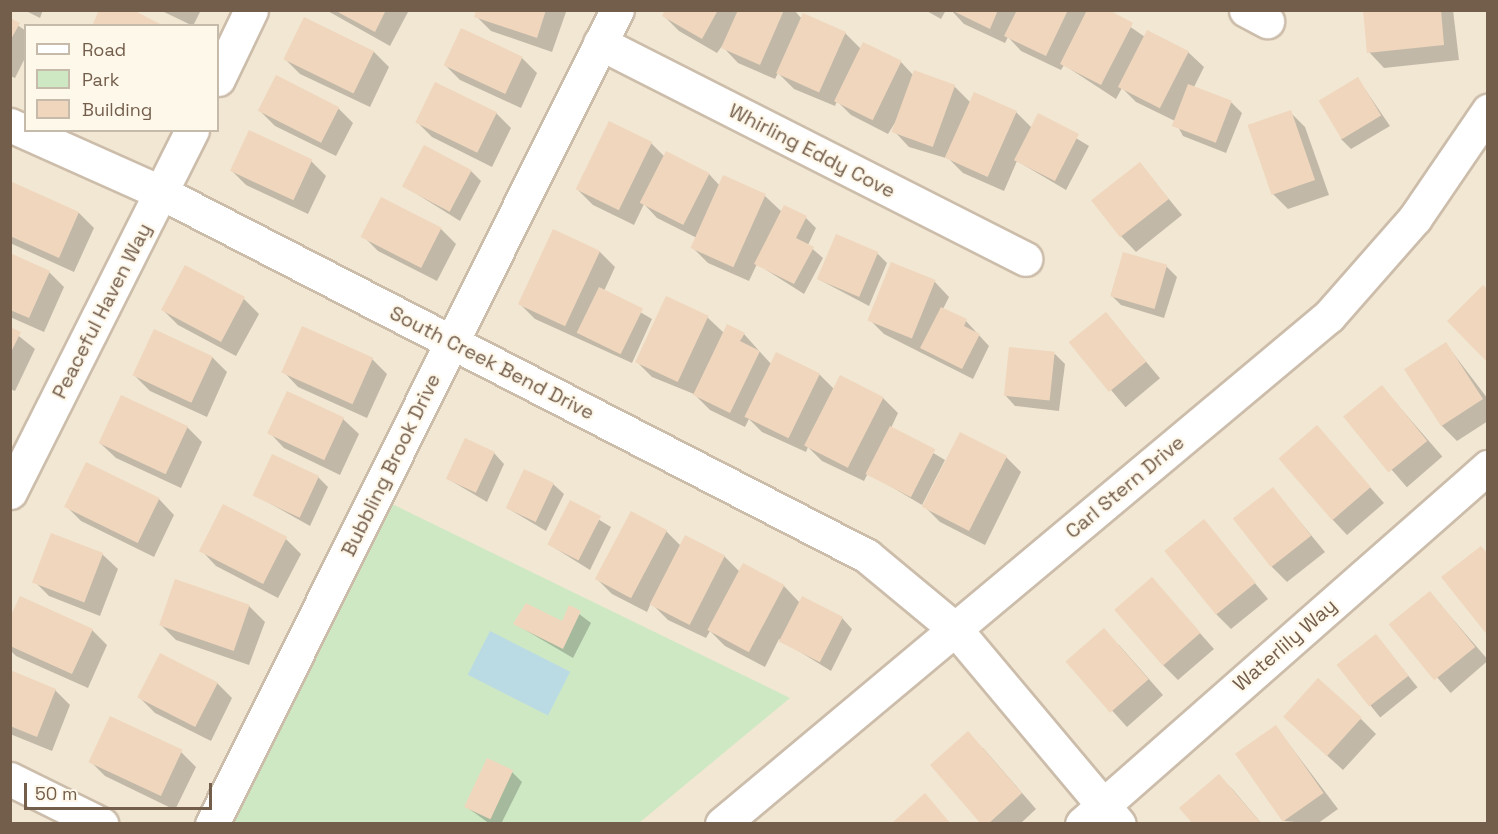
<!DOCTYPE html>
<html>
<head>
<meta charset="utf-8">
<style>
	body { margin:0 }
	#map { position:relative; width:1498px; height:834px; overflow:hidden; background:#fbf4e5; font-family:"Space Grotesk",sans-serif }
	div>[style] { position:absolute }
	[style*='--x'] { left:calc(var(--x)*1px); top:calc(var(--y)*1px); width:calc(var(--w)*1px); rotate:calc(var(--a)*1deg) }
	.residential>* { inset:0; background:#f2e7d3 }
	.green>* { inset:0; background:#cfe8c4 }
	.water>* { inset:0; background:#badae4; transform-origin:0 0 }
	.shadow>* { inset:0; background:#0003; transform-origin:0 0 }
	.building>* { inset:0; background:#efd6bd; transform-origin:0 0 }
	.roads { filter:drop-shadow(2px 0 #ccbdab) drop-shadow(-2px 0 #ccbdab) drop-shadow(0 2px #ccbdab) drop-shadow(0 -2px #ccbdab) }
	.minor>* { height:33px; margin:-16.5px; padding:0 16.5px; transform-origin:16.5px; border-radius:16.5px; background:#fff }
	span { translate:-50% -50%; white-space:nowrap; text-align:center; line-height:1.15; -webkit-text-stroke:4.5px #fef8eb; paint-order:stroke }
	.street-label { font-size:20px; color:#735d4b }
	.frame { position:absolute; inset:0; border:12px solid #735d4b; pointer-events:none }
	.legend { position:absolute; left:24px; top:24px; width:195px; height:108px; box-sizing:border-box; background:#fef8eb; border:2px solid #c6baab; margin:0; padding:8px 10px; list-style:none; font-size:18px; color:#735d4b }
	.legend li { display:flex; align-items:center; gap:12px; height:30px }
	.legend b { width:30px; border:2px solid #c6baab }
	.scale { position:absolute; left:24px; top:783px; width:188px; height:27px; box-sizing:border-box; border:3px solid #735d4b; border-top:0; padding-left:8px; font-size:18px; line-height:21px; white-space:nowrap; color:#735d4b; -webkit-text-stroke:4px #fef8eb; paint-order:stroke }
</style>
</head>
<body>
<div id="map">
	<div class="residential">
		<i style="clip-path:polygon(evenodd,11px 11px,1487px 11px,1487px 823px,11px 823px,11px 11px,26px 26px,218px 26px,218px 130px,26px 130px,26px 26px)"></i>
	</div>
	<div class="green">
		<i style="clip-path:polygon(388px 502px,790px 698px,639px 823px,228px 824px)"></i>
	</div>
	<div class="water">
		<i style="left:490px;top:631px;width:90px;height:49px;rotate:27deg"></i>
	</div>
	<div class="shadow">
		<i style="clip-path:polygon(24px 10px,43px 10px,40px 18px)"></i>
		<i style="clip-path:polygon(160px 10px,201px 10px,193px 26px)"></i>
		<i style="clip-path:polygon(326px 10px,406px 10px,408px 12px,390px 46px)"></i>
		<i style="clip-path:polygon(478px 10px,565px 10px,566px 12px,552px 52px,491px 31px,476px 16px)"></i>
		<i style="clip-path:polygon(667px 10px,794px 10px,802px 19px,845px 33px,861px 49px,901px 62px,914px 76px,955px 87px,971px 103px,1016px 112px,1032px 128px,1038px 115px,1089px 146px,1066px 190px,1017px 161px,1004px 191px,963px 173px,949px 159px,909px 147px,894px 131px,901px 113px,888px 134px,851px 115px,837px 101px,835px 106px,794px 89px,778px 73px,775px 79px,738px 63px,722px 46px,717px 53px,679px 31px,664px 16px)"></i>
		<i style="clip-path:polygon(925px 10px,946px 10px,941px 19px)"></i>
		<i style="clip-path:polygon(951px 10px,1106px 10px,1145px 37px,1188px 52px,1204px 67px,1194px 87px,1232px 103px,1242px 113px,1226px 153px,1183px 136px,1175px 121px,1136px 102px,1122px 88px,1116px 99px,1064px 65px,1061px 70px,1021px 51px,1008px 37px,1005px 43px,964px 24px)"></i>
		<i style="clip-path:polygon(1365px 10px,1453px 10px,1459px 60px,1384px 68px,1369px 52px)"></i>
		<i style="clip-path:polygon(304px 19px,374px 52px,389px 67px,370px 107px,300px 74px,285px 59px)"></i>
		<i style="clip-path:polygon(10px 20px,26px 31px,26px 56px,15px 78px,10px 76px)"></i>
		<i style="clip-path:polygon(522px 58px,537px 73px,521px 108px,460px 80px,445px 65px)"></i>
		<i style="clip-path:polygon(1358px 79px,1390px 126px,1351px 149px,1341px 139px)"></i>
		<i style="clip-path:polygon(338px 108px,353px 123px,336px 156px,275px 126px,260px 111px)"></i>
		<i style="clip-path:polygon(1290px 112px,1305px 127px,1329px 195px,1288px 209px,1273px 194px)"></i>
		<i style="clip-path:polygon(496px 113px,511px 128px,492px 167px,432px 137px,417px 122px)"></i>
		<i style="clip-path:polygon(651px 143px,665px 157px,709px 174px,720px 186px,724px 177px,765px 196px,782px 212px,785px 207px,806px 218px,816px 228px,808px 245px,823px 258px,804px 294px,757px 264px,749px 281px,708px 263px,693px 248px,697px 238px,657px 218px,644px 204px,634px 225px,593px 205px,578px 190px)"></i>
		<i style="clip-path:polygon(311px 161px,326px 176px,308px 214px,246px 185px,231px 170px)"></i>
		<i style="clip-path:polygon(1140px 164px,1182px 215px,1136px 252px,1121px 236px)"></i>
		<i style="clip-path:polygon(471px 171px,481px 181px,460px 221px,404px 186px)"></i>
		<i style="clip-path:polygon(10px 183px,79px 213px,94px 228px,74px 272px,10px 243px)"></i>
		<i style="clip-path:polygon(441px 229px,456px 244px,437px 281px,378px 251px,363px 236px)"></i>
		<i style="clip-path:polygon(554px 231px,600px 252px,615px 267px,604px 291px,652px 319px,632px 363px,535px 319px,520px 304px)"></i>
		<i style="clip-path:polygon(877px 253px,887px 263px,869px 306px,818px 279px)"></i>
		<i style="clip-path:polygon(1124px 253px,1167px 267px,1177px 277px,1164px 318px,1121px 305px,1111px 295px)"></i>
		<i style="clip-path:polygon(10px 255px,49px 272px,64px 287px,44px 332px,10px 317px)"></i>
		<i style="clip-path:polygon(934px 281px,949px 297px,943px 309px,966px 321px,989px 346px,973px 379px,884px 334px,869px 319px)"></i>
		<i style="clip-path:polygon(244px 299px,259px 314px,236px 356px,178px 325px,163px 310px)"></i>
		<i style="left:1106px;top:314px;width:84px;height:45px;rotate:50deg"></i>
		<i style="clip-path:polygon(707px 317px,724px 333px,744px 334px,772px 365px,777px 354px,820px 375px,834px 389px,883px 398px,898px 413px,891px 428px,945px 460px,922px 505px,868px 473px,864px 481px,822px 461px,808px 447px,806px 452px,762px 432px,749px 419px,745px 427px,710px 410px,694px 394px,652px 377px,636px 361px)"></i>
		<i style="clip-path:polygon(10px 329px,35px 349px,15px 391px,10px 389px)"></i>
		<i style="clip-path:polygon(1446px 344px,1488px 399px,1488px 421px,1457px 441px,1442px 426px)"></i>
		<i style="clip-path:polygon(1055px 354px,1065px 364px,1059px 411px,1015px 406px,1005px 395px)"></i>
		<i style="clip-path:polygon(212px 357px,227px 372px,207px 417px,150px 391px,135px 376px)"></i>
		<i style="clip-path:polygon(372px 359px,387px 374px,367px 418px,298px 387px,283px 371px)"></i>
		<i style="left:1382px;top:387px;width:92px;height:47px;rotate:49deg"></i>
		<i style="clip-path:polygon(288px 393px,343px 419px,359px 434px,340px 475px,284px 448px,269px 432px)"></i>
		<i style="clip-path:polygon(187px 427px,202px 442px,181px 488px,116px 458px,100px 443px)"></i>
		<i style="clip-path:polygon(1317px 427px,1384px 503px,1347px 535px,1332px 519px)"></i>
		<i style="clip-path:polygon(494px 453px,504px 464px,487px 502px,448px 479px)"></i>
		<i style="clip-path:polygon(1006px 457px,1021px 472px,985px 545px,940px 522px,925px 507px)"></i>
		<i style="clip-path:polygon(318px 477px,328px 487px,310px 526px,255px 495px)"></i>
		<i style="clip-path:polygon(553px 484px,564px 494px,546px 531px,507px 508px)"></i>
		<i style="clip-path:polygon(1273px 489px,1325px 552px,1287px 582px,1272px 567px)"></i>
		<i style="clip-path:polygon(159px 499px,174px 515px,154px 557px,81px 521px,66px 506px)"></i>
		<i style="clip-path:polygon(570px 502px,611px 527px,590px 570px,550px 545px)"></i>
		<i style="clip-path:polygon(1204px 521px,1268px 599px,1231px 629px,1216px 614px)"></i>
		<i style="clip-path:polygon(666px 531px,681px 546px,724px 556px,740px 572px,784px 586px,800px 603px,802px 598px,842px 618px,852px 629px,831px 671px,779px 639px,765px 667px,725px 646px,710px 631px,706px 638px,668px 620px,651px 603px,647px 612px,612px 594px,597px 579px)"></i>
		<i style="clip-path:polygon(286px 539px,301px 554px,278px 598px,216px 566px,201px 550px)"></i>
		<i style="clip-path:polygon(102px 554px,118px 569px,100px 616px,49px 596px,34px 581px)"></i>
		<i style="clip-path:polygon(1152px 579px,1214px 649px,1178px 680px,1163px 665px)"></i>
		<i style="left:1430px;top:593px;width:89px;height:50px;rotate:49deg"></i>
		<i style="clip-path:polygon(249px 606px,265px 622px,249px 665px,176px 640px,161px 625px)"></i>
		<i style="clip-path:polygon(570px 607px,591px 623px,573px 658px,515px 624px,562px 623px)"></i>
		<i style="clip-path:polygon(10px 621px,92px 630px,107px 645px,88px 688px,16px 656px,10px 650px)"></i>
		<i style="left:1376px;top:636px;width:66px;height:48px;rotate:51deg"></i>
		<i style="clip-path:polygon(1119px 645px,1163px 695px,1127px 727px,1068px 662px)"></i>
		<i style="clip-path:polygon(10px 672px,55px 690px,70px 705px,52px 751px,10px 734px)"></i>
		<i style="clip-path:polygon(217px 683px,232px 698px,211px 741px,155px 713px,140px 698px)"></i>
		<i style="clip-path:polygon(1361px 719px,1376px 734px,1343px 770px,1301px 732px)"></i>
		<i style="clip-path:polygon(1276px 727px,1338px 809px,1317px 824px,1284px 821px)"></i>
		<i style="clip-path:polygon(983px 748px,1036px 809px,1020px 824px,983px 824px)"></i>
		<i style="clip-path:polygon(181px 752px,196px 767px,175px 810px,105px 776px,90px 761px)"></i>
		<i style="clip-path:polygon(512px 772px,522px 782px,501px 824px,490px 824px,465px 806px)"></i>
		<i style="clip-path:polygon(1219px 776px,1234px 791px,1262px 824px,1195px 824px)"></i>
	</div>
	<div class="building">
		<i style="clip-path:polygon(99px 10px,133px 10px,164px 26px,92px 26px)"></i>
		<i style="clip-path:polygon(334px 10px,386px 10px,375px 32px)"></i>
		<i style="clip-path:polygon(476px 10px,546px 10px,537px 38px,474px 17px)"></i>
		<i style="clip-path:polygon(665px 10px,718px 10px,702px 39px,662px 16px)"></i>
		<i style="clip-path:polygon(738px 10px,784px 10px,760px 65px,721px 48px)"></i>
		<i style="clip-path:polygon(951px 10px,998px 10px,990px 29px)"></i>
		<i style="clip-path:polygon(1017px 10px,1068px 10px,1046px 56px,1004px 36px)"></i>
		<i style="clip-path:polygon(1087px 10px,1109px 10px,1133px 23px,1101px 85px,1060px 64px)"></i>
		<i style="clip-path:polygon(1363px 10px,1441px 10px,1444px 45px,1367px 53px)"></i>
		<i style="left:803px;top:13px;width:47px;height:66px;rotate:24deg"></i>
		<i style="left:304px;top:17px;width:78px;height:47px;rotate:26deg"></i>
		<i style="clip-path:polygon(10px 18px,20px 23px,10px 41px)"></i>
		<i style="left:461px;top:28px;width:68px;height:41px;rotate:25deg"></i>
		<i style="left:1147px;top:30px;width:47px;height:64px;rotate:27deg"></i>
		<i style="left:863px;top:42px;width:43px;height:66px;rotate:26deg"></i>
		<i style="left:914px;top:70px;width:44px;height:66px;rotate:20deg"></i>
		<i style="left:276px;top:75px;width:71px;height:40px;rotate:27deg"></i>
		<i style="left:1358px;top:77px;width:45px;height:46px;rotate:59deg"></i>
		<i style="left:435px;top:82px;width:69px;height:45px;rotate:26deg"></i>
		<i style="left:1188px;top:84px;width:47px;height:45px;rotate:21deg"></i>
		<i style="left:974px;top:92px;width:47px;height:72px;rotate:24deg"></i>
		<i style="left:1291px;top:110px;width:74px;height:46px;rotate:71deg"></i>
		<i style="left:1038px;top:113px;width:46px;height:53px;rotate:27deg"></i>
		<i style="left:609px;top:121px;width:48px;height:76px;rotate:26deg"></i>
		<i style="left:249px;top:130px;width:70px;height:45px;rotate:25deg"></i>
		<i style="left:424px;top:145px;width:54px;height:47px;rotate:28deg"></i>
		<i style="left:666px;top:151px;width:49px;height:58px;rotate:27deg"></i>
		<i style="left:1140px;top:162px;width:47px;height:62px;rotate:52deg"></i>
		<i style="left:723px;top:175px;width:47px;height:80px;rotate:24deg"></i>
		<i style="clip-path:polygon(10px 181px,79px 212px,59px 258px,10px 236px)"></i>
		<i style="left:381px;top:197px;width:68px;height:45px;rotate:27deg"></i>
		<i style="clip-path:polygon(784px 205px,807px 216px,796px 238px,814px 247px,794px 284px,754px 264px)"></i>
		<i style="left:553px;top:229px;width:52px;height:83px;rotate:25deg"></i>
		<i style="left:836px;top:234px;width:46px;height:49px;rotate:23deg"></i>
		<i style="left:1123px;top:252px;width:46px;height:46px;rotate:16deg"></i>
		<i style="clip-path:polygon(10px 253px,50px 271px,29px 318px,10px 310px)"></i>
		<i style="left:891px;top:262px;width:48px;height:63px;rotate:22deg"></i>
		<i style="left:185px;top:265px;width:68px;height:51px;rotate:28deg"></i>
		<i style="clip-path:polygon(1483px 285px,1488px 290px,1488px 363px,1447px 321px)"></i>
		<i style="left:599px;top:287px;width:49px;height:51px;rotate:26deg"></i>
		<i style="left:666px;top:296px;width:47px;height:73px;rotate:25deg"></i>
		<i style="clip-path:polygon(941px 307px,967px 319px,964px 326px,980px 334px,962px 369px,920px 348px)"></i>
		<i style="left:1106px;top:312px;width:64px;height:48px;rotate:51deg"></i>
		<i style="clip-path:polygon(727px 324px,745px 333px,740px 341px,760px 351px,730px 413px,693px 395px)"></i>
		<i style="left:302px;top:326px;width:78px;height:51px;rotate:24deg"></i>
		<i style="clip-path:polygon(10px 327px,21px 332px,10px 354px)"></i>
		<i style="left:154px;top:329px;width:65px;height:51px;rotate:25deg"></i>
		<i style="left:1446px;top:342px;width:68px;height:50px;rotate:57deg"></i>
		<i style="left:1009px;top:347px;width:46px;height:49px;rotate:6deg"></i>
		<i style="left:776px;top:352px;width:49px;height:72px;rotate:26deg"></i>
		<i style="left:840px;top:375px;width:49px;height:79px;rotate:27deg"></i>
		<i style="left:1382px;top:385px;width:72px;height:50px;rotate:51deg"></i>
		<i style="left:287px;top:391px;width:63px;height:47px;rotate:25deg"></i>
		<i style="left:121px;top:395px;width:74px;height:53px;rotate:25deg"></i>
		<i style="left:1317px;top:425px;width:82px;height:51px;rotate:49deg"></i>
		<i style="left:890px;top:426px;width:51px;height:54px;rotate:27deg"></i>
		<i style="left:960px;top:432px;width:53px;height:84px;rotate:27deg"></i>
		<i style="left:465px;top:438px;width:33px;height:45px;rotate:25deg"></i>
		<i style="left:272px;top:454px;width:52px;height:46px;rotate:25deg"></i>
		<i style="left:86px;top:462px;width:82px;height:50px;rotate:26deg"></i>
		<i style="left:524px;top:469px;width:33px;height:43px;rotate:25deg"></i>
		<i style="left:1273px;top:487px;width:62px;height:51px;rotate:52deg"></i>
		<i style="left:570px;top:500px;width:35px;height:50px;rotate:27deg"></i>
		<i style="left:223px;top:504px;width:72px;height:53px;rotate:27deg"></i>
		<i style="left:631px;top:511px;width:41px;height:77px;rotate:28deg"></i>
		<i style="left:1204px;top:519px;width:82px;height:51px;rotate:51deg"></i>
		<i style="left:51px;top:533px;width:56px;height:53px;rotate:21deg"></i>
		<i style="left:685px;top:535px;width:45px;height:78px;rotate:27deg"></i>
		<i style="clip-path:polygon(1481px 546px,1488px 554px,1488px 636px,1441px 577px)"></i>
		<i style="left:743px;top:563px;width:47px;height:76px;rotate:28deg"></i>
		<i style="left:1152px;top:577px;width:74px;height:50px;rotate:49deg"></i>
		<i style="left:175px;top:579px;width:79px;height:49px;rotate:19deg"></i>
		<i style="left:1430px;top:591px;width:72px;height:53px;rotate:51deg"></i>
		<i style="clip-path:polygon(20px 596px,93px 629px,72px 674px,10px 646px,10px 617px)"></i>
		<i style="left:802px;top:596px;width:46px;height:51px;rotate:27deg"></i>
		<i style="clip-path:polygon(526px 603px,562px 621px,569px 605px,581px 611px,563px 649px,513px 624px)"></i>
		<i style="left:1104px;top:628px;width:68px;height:51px;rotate:49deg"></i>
		<i style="left:1376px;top:634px;width:53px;height:50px;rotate:52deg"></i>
		<i style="left:160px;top:653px;width:65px;height:50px;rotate:27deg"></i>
		<i style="clip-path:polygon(10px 670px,56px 689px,37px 737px,10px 726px)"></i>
		<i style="left:1318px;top:678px;width:59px;height:52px;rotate:42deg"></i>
		<i style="left:110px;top:716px;width:80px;height:51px;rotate:25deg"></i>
		<i style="left:1276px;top:725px;width:83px;height:50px;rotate:55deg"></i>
		<i style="clip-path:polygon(968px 731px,1022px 793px,988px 824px,981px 824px,930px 765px)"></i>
		<i style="left:487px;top:758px;width:29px;height:54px;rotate:25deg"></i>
		<i style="clip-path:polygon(1219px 774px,1262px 824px,1193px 824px,1179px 808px)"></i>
		<i style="clip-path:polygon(925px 793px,951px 824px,891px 824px)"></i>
	</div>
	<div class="roads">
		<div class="minor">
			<i style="--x:1246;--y:10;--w:24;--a:28"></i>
			<i style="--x:600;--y:43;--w:477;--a:26.9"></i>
			<i style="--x:218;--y:79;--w:76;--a:-64.4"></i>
			<i style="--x:10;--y:125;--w:167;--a:24.1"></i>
			<i style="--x:162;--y:193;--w:793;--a:27.24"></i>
			<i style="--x:867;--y:556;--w:116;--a:39.7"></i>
			<i style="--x:956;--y:630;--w:253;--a:50"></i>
			<i style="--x:10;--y:492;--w:405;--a:-63.3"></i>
			<i style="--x:10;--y:779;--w:102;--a:26.3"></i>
			<i style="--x:212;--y:824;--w:909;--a:-63.55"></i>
			<i style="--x:722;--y:824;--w:792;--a:-39.93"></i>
			<i style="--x:1329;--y:316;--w:130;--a:-48.7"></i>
			<i style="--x:1415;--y:218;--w:130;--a:-55.7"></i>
			<i style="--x:1082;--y:824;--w:541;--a:-41.33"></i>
		</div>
	</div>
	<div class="street-label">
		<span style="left:812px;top:151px;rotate:27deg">Whirling Eddy Cove</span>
		<span style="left:102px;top:311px;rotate:-63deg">Peaceful Haven Way</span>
		<span style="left:492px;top:363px;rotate:27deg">South Creek Bend Drive</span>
		<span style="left:391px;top:465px;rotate:-64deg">Bubbling Brook Drive</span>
		<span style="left:1125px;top:487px;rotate:-40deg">Carl Stern Drive</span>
		<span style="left:1285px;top:645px;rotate:-41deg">Waterlily Way</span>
	</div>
	<div class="frame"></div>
	<ul class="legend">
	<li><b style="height:8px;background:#fff"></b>Road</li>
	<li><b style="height:16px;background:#cfe8c4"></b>Park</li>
	<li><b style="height:16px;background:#efd6bd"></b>Building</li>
	</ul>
	<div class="scale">50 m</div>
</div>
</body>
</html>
